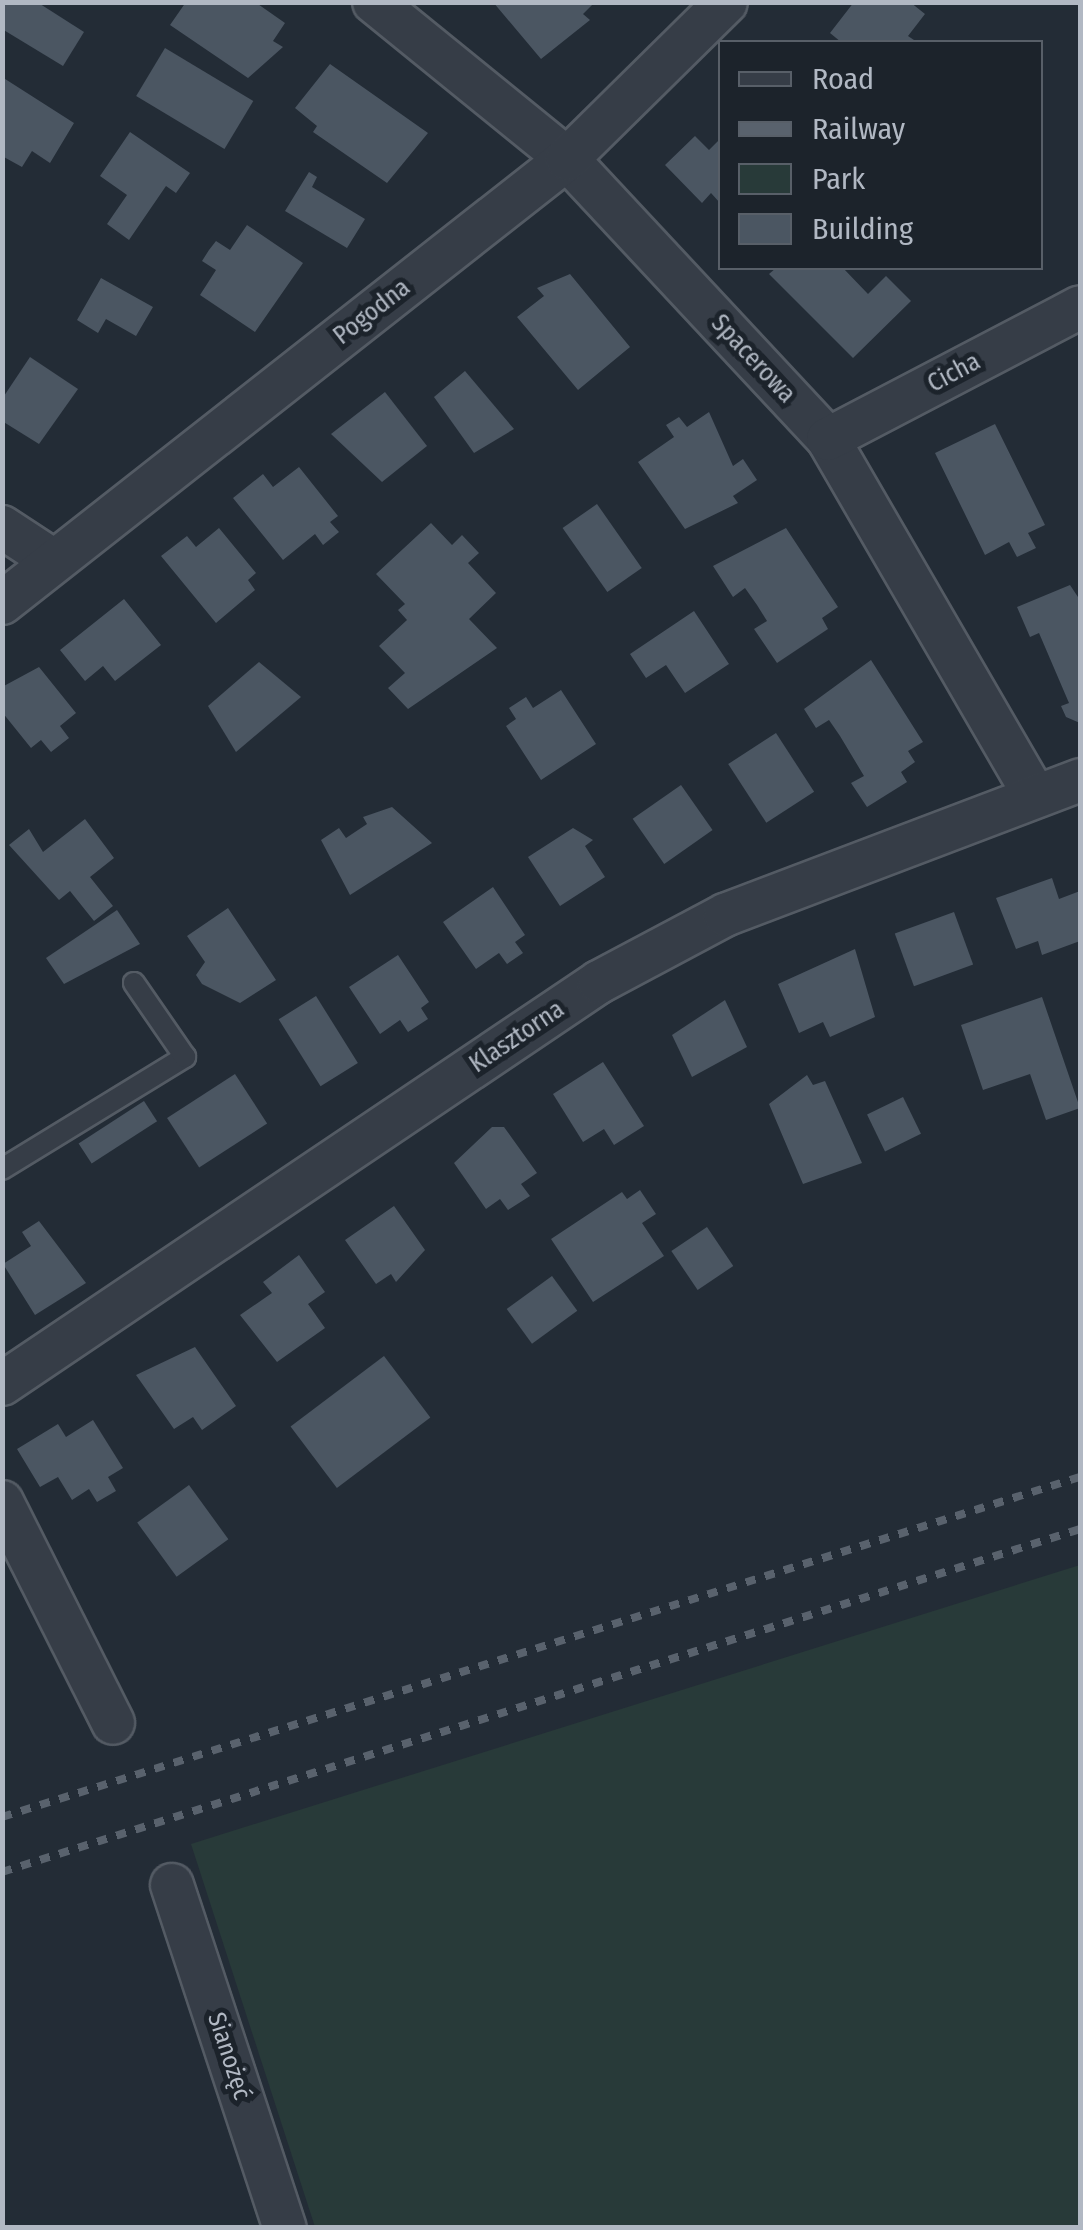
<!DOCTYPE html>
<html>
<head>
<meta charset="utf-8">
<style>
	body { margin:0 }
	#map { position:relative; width:1083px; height:2230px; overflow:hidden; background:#232c36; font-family:"Fira Sans Condensed",sans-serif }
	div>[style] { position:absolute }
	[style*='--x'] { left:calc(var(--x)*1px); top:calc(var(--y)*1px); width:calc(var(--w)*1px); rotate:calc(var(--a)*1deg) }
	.green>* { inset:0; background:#283a39 }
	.building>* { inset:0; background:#4b5662; transform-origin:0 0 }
	.roads { filter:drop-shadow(2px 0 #545b64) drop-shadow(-2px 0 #545b64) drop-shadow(0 2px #545b64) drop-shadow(0 -2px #545b64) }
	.service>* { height:20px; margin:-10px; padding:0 10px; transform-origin:10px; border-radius:10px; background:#363d47 }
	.minor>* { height:42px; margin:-21px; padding:0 21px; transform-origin:21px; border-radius:21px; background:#363d47 }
	.rail>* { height:8px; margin-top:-4px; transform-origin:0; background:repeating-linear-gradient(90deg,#59626d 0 10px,transparent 0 20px) }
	span { translate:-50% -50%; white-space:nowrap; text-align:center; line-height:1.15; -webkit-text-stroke:10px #1c232b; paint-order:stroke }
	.street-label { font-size:25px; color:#b1b8c3 }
	.frame { position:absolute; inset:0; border:5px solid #b1b8c3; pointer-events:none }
	.legend { position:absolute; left:718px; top:40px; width:325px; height:230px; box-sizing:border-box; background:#1c232b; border:2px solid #585f68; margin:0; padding:12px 18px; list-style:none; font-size:30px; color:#b1b8c3 }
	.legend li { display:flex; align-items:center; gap:20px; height:50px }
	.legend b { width:50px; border:2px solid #585f68 }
</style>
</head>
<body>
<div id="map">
	<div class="green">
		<i style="clip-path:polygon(1080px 1565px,1080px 2227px,315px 2227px,191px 1844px)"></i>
	</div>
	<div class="building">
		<i style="clip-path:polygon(2px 2px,37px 2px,84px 32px,63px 66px,2px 29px)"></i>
		<i style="clip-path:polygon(186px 2px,255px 2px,285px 23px,273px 41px,283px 47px,248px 78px,170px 25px)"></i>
		<i style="clip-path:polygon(493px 2px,595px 2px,583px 14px,590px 20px,541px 59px)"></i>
		<i style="clip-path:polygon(854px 2px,910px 2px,925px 14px,908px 36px,917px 42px,841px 42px,830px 33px)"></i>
		<i style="left:165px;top:48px;width:103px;height:56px;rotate:31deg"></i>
		<i style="clip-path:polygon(330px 64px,428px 133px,387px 183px,313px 132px,317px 126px,295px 108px)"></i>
		<i style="clip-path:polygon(2px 77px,74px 123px,50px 163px,32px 151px,22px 167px,2px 156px)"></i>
		<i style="clip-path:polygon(130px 132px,190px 173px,176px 193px,166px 186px,129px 240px,107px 224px,127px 195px,100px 176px)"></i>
		<i style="clip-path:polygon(695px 136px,709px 150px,720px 139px,720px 203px,711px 193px,702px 203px,665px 165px)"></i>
		<i style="clip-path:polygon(309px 172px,317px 177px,312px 187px,365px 219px,347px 248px,285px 211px)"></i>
		<i style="clip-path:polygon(247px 225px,303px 263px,255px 332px,200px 295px,216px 270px,202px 261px,209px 250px,216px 241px,230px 250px)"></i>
		<i style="clip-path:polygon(776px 268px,843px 268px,868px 294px,886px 276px,911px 301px,853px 358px,769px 274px)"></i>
		<i style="clip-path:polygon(570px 274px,630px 347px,578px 390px,517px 317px,544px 296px,537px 288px)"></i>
		<i style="clip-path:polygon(101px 278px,153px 307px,136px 336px,106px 319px,98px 333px,77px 320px)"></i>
		<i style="clip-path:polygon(30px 357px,78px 389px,39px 444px,2px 421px,2px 399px)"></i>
		<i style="clip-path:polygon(465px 371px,514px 429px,474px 453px,434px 397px)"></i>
		<i style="clip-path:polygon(385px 392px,427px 446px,382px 482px,331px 434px)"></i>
		<i style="clip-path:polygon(709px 412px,733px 466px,743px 459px,757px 480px,733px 496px,738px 503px,685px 529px,638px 462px,674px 437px,666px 425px,679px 417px,687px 427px)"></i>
		<i style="clip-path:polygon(995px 424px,1045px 525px,1028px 533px,1036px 548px,1017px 557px,1009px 542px,985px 555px,935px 453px)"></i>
		<i style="clip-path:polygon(299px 467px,338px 516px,330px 522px,339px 532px,323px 545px,315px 534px,283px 560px,233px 498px,263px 474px,273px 487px)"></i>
		<i style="left:597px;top:504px;width:78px;height:42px;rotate:55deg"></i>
		<i style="clip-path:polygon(431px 523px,452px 545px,462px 535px,479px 553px,468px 563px,496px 593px,469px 619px,497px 648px,408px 709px,388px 688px,405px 673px,379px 646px,407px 620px,398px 610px,405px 604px,376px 574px)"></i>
		<i style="clip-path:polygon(219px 528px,256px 573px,248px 580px,255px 590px,216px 623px,161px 556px,187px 536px,196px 547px)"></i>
		<i style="clip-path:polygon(786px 528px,838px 607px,822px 618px,828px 629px,777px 663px,754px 629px,767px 621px,757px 605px,745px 588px,733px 597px,713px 566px)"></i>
		<i style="clip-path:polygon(1070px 585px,1080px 600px,1080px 723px,1066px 717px,1061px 706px,1069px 703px,1039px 633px,1030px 637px,1017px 607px)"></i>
		<i style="clip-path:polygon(124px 599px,161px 645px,115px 681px,103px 666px,85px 681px,60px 650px)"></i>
		<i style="clip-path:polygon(694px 611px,729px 664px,685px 693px,666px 665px,646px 678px,630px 654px)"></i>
		<i style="clip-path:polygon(871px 660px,923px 742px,908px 751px,915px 762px,901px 772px,907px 782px,867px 807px,851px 783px,864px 776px,840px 736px,829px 720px,816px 728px,804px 709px)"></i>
		<i style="clip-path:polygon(259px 662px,301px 697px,236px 752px,208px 706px)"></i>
		<i style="clip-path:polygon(39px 667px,76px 713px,60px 726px,69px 738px,51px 752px,41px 740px,31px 748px,2px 712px,2px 687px)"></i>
		<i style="clip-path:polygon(561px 690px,596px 744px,541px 780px,506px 726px,516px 719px,509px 708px,526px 697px,533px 708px)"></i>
		<i style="left:776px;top:733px;width:70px;height:57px;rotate:57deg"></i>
		<i style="left:681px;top:785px;width:55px;height:59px;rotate:55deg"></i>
		<i style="clip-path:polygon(392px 807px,432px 843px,350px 895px,321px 840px,339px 828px,346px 838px,367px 824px,363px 817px)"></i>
		<i style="clip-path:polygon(85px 819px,114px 858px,90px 877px,113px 906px,94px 921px,70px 891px,59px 900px,9px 845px,29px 829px,43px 852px)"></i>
		<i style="clip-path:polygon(573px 828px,593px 840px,585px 846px,605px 877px,560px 906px,528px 857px)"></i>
		<i style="clip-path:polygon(1052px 878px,1059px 899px,1080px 891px,1080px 941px,1042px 955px,1038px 941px,1016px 949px,996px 898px)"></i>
		<i style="clip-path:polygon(493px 887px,525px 935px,515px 942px,523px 953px,507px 964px,499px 953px,476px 969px,443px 922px)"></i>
		<i style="clip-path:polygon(228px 908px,276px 980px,240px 1003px,202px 984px,196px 975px,205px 962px,187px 936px)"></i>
		<i style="clip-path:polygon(117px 910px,140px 944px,64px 984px,46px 958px)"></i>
		<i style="left:954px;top:912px;width:56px;height:63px;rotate:70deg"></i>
		<i style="clip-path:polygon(855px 949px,875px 1017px,830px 1037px,823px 1022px,799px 1033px,778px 984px)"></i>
		<i style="clip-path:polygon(398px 955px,429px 1002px,421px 1008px,428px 1019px,408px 1032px,400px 1020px,380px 1034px,349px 987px)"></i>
		<i style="left:316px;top:996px;width:79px;height:44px;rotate:58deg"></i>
		<i style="clip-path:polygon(1042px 997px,1080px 1108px,1046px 1120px,1030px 1074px,983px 1090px,961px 1025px)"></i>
		<i style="clip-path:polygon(725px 1000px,747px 1047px,692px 1077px,672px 1035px)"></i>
		<i style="clip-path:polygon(603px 1062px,644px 1126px,614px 1145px,604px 1129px,583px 1142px,553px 1094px)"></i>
		<i style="left:235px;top:1074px;width:59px;height:81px;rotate:57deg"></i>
		<i style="clip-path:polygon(807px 1075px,813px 1085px,825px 1081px,862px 1163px,803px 1184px,769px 1104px)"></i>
		<i style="left:903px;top:1097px;width:41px;height:40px;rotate:64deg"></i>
		<i style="left:144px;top:1101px;width:24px;height:78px;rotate:57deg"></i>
		<i style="clip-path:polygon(492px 1127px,504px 1127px,537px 1173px,521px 1184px,530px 1196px,508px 1210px,500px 1199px,486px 1209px,454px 1163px)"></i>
		<i style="clip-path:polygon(640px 1190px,656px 1214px,642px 1223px,664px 1256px,593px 1302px,551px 1239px,622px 1192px,627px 1199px)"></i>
		<i style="clip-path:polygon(394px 1206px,425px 1250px,396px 1282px,391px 1274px,376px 1284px,345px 1240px)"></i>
		<i style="clip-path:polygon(39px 1221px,86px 1283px,35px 1315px,3px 1264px,31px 1246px,22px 1232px)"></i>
		<i style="left:707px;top:1227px;width:47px;height:43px;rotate:56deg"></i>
		<i style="clip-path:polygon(299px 1255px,325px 1292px,308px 1304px,325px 1328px,277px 1362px,240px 1315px,272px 1293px,263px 1282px)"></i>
		<i style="left:552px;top:1276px;width:43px;height:56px;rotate:54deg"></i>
		<i style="clip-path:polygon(195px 1347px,236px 1406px,202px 1430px,193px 1417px,174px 1429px,136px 1375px)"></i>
		<i style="left:384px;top:1356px;width:77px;height:117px;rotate:53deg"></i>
		<i style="clip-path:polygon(93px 1420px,123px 1468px,108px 1477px,116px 1491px,97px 1502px,89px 1489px,72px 1500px,58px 1477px,40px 1487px,17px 1449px,58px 1424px,66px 1437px)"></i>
		<i style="left:189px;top:1485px;width:67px;height:64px;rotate:54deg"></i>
	</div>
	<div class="roads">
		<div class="service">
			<i style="--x:2;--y:1169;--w:215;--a:-31.5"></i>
			<i style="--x:185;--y:1057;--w:90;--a:-124.6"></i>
		</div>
		<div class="minor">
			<i style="--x:374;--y:2;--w:249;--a:39.1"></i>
			<i style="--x:567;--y:159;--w:383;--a:47"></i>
			<i style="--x:828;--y:439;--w:413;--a:59.9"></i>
			<i style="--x:828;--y:439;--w:284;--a:-27.6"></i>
			<i style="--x:2;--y:527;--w:62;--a:33.2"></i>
			<i style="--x:2;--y:603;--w:719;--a:-38.16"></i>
			<i style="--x:567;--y:159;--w:223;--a:-44.6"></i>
			<i style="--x:2;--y:1384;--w:720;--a:-33.96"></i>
			<i style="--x:599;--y:982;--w:143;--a:-28"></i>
			<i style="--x:725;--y:915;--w:380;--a:-20.8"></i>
			<i style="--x:2;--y:1502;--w:247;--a:63.3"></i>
			<i style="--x:172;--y:1885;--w:361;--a:71.8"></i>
		</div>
	</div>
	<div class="rail">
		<i style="--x:2;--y:1817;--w:1130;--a:-17.51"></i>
		<i style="--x:2;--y:1872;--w:1131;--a:-17.65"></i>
	</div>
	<div class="street-label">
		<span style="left:372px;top:312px;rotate:-38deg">Pogodna</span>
		<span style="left:753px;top:359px;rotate:47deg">Spacerowa</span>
		<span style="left:954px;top:373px;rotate:-28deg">Cicha</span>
		<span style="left:517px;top:1037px;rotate:-34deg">Klasztorna</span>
		<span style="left:229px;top:2056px;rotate:72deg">Sianożęć</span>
	</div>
	<div class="frame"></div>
	<ul class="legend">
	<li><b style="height:12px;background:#363d47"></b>Road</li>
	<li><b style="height:12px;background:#59626d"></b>Railway</li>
	<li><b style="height:28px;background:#283a39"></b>Park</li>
	<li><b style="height:28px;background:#4b5662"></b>Building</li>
	</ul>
</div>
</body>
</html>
